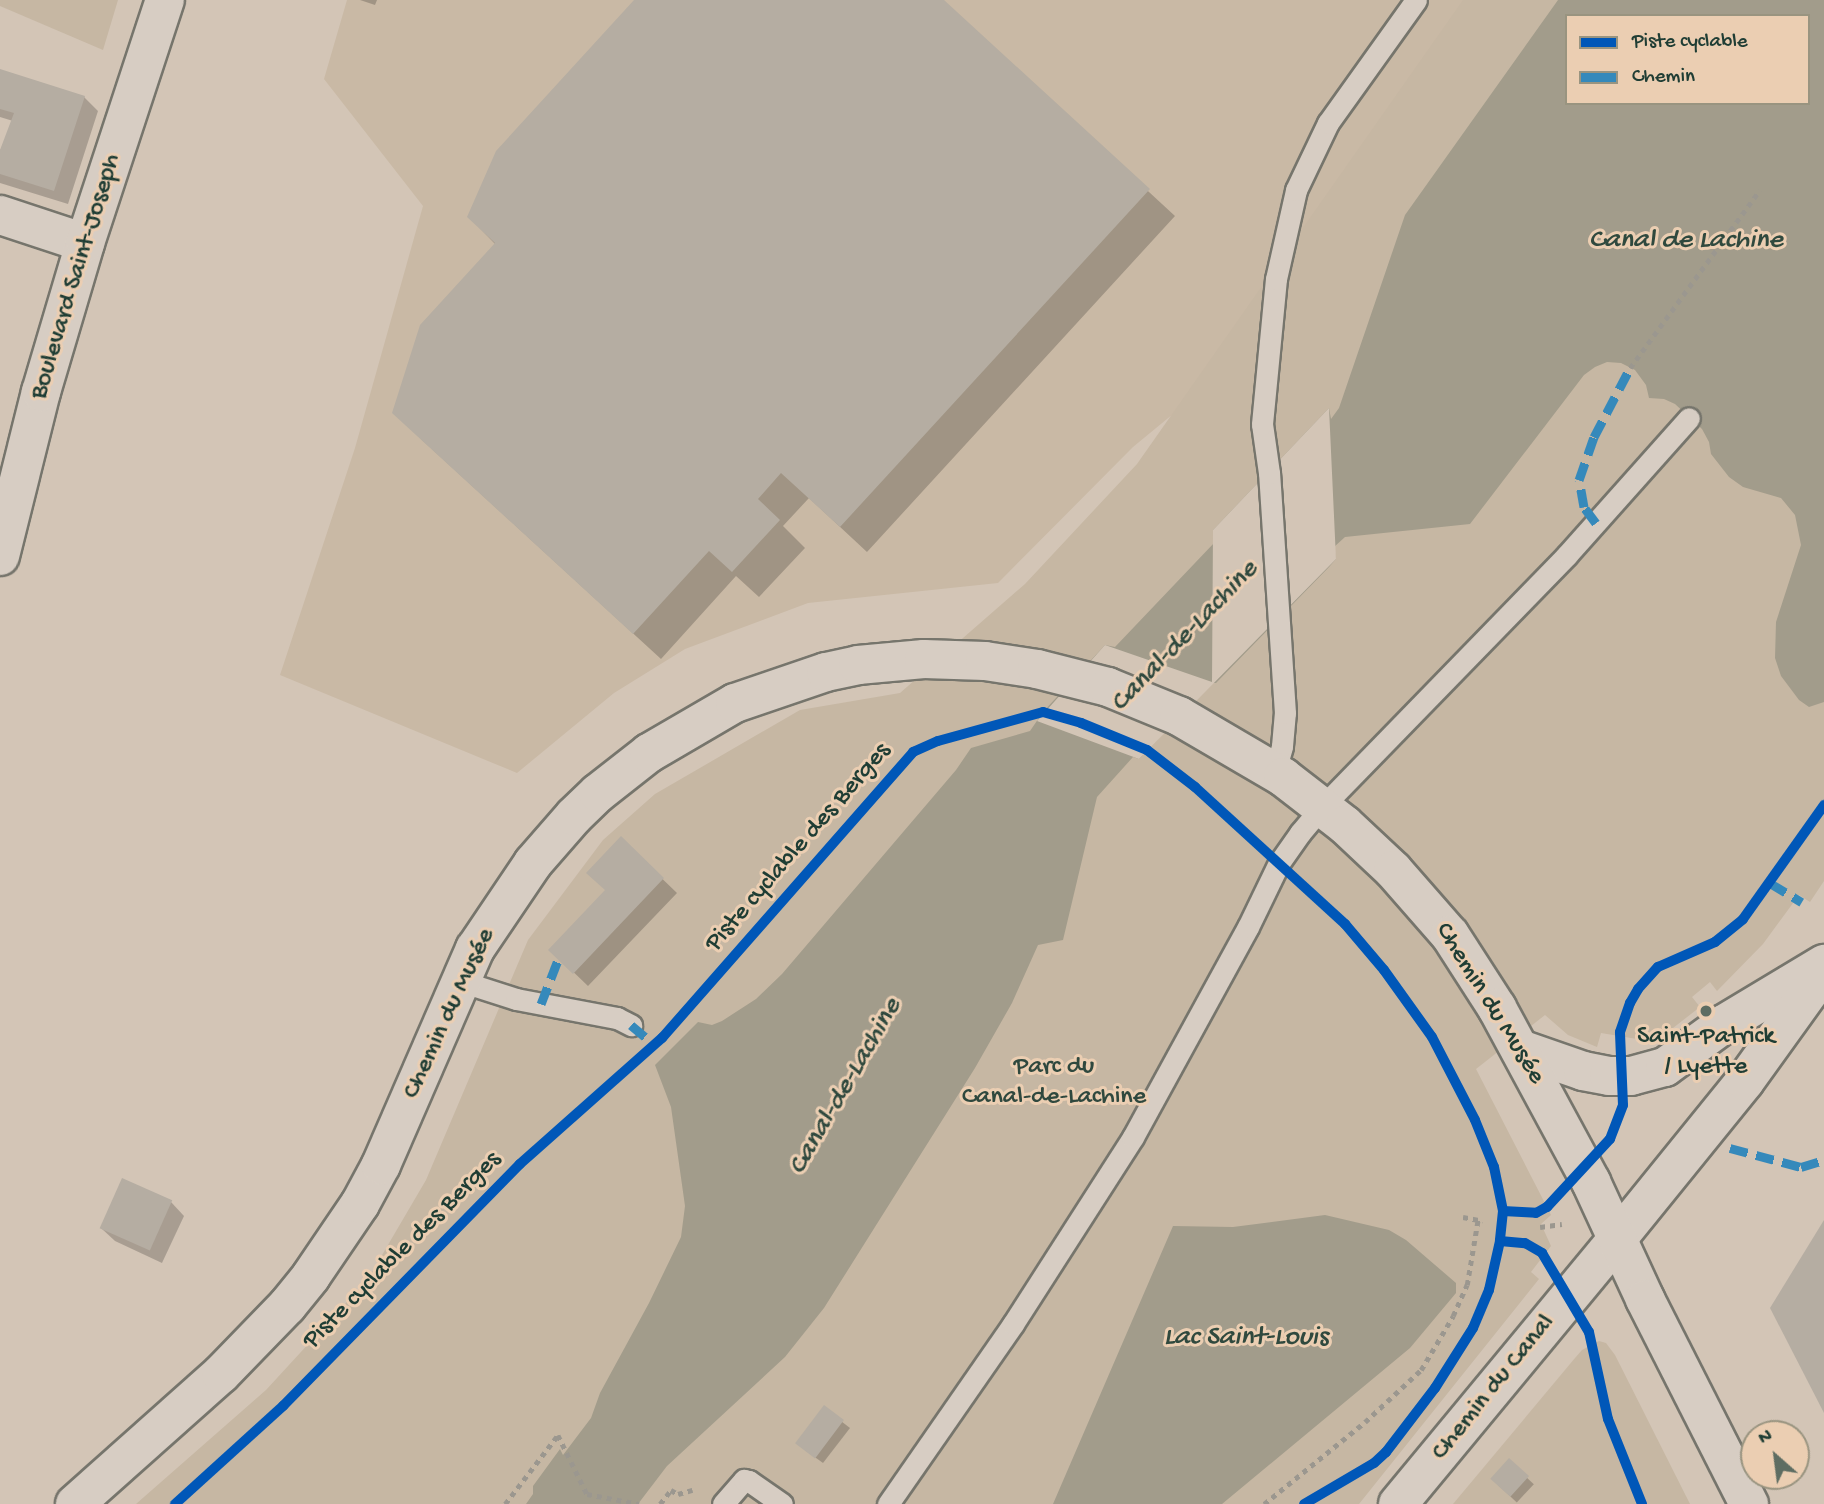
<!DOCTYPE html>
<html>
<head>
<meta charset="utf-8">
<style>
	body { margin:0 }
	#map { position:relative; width:1824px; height:1504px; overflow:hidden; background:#d3c5b6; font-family:"Gochi Hand",sans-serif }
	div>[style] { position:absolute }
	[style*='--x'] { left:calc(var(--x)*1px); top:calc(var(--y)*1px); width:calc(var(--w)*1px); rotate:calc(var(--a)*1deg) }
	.built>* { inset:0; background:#c9b9a5 }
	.green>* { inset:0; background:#c6b7a3 }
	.water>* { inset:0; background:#a29c8b }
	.pier>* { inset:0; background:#d3c5b6 }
	.shadow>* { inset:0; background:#0003; transform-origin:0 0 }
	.building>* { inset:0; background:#b5ada2; transform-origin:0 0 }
	.path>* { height:4.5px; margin-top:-2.25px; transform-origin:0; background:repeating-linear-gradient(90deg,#9b978f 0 5px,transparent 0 10px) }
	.roads { filter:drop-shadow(2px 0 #76756c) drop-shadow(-2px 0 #76756c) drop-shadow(0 2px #76756c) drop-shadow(0 -2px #76756c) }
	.lane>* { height:21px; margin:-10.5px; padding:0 10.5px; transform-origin:10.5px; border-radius:10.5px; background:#d7cdc3 }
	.street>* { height:38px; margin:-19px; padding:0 19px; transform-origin:19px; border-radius:19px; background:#d7cdc3 }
	.secondary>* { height:38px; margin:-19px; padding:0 19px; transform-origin:19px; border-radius:19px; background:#d7cdc3 }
	.quiet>* { height:9px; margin-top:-4.5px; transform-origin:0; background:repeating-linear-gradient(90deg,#3589bb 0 18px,transparent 0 27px) }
	.cycleway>* { height:10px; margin:-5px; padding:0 5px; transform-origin:5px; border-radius:5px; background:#0057b8 }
	.dots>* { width:19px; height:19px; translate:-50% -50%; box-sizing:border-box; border:4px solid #ebceb2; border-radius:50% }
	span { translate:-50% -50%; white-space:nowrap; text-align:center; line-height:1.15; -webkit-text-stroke:6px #ebceb2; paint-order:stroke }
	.street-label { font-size:26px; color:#1f3d34 }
	.poi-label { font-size:26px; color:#1f3d34 }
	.park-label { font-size:26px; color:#2f483e }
	.water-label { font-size:28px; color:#30493e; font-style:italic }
	.legend { position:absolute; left:1565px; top:14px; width:245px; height:91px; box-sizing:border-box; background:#ebceb2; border:2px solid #999480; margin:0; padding:9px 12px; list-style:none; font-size:21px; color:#1f3d34 }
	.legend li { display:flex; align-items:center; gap:14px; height:35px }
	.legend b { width:35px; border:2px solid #999480 }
	.north { position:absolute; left:1740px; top:1420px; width:70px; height:70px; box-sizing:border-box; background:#ebceb2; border:2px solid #999480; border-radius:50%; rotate:332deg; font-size:19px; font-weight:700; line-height:28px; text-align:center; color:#1f3d34 }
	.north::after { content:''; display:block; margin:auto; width:24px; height:32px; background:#5e6d62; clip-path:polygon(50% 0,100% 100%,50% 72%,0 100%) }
</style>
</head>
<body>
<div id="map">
	<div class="built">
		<i style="clip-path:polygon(347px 0,1466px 0,1207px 386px,1133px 447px,998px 583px,808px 603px,685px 649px,614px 693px,517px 773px,280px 675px,355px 448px,423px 206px,324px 79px)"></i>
	</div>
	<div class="green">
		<i style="clip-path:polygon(0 0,118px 0,103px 50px,0 6px)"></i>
		<i style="clip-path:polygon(evenodd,1463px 0,1824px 0,1824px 881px,1810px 902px,1799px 895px,1763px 944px,1717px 991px,1710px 982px,1692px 997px,1700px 1007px,1673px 1028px,1637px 1039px,1601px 1033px,1597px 1047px,1568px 1035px,1545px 1015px,1476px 1069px,1551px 1215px,1541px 1224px,1551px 1246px,1531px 1272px,1539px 1279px,1359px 1504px,136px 1504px,266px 1390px,368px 1279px,426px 1180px,528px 940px,603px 840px,655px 794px,800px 710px,900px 693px,1025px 584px,1137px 464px,1463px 0,1567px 16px,1808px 16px,1808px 103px,1567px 103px,1567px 16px)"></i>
		<i style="clip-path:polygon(1599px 1341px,1606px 1343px,1615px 1355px,1690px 1504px,1453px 1504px,1575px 1358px,1582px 1350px)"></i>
	</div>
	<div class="water">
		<i style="clip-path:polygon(evenodd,1558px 0,1824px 0,1824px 702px,1809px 707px,1799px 700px,1781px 676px,1775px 658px,1776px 622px,1801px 545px,1795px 515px,1781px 498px,1743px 487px,1729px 477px,1711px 454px,1709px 442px,1702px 429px,1675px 404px,1664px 399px,1649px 398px,1646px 385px,1635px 370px,1621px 363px,1607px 362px,1595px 367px,1584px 375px,1470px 524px,1345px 537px,1334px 547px,1336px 559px,1329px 567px,1216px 683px,1212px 683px,1139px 759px,1133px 757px,1097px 797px,1063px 940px,1038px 945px,1012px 1003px,975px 1068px,824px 1308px,785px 1357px,667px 1466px,638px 1504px,526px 1504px,533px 1494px,533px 1486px,560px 1449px,563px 1455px,591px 1418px,600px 1393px,649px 1303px,681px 1237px,685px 1206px,671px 1107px,655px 1065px,698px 1022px,712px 1025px,722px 1021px,756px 999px,782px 974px,956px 770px,971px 748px,1030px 731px,1043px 712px,1105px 645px,1115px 647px,1214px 543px,1213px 530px,1329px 408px,1331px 419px,1339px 408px,1405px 215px,1558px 0,1567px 16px,1808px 16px,1808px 103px,1567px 103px,1567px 16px)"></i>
		<i style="clip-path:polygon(1325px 1215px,1389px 1230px,1406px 1240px,1456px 1283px,1456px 1293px,1410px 1348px,1222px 1504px,1053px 1504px,1173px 1226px,1233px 1227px)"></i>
	</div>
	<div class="pier">
		<i style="clip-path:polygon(1329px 408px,1336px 559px,1139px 759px,1037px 721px,1105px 645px,1212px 682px,1213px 530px)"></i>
	</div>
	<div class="shadow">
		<i style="clip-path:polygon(360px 0,377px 0,375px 5px)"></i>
		<i style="clip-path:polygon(637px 0,941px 0,1175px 216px,867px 552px,809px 498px,783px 526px,805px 548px,759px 597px,736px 576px,661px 659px,421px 439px,496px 245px,469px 217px)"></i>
		<i style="clip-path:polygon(0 71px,84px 97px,98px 111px,68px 204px,0 183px,0 151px,13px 121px,0 117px)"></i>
		<i style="clip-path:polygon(621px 839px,677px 893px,588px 986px,564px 963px,607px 891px)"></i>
		<i style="clip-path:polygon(171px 1202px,184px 1216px,162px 1263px,115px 1241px,101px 1228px)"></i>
		<i style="clip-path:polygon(824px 1408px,850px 1428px,823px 1463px,805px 1450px)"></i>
		<i style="left:1509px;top:1461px;width:34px;height:25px;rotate:43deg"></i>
	</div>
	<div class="building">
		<i style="clip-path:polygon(634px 0,944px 0,1150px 189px,840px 527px,781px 473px,758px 499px,780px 520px,732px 572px,709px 551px,633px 634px,392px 413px,420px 325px,495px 243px,467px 217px,496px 151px)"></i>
		<i style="clip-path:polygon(0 69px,85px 96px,54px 191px,0 174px,0 150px,14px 113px,0 109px)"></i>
		<i style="clip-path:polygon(621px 836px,664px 878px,573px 974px,548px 950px,605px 890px,586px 873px)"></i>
		<i style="left:122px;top:1178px;width:55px;height:55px;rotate:24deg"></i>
		<i style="clip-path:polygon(1824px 1220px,1824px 1413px,1770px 1308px)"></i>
		<i style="left:824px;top:1405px;width:25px;height:48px;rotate:37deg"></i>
		<i style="left:1509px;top:1458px;width:27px;height:28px;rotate:42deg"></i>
	</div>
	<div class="path">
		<i style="--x:1630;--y:368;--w:220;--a:-53.9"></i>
		<i style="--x:1463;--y:1217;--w:20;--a:11"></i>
		<i style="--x:1540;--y:1227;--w:22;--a:-8"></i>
		<i style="--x:505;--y:1504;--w:87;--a:-52.5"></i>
		<i style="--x:558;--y:1435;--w:66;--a:63.8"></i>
		<i style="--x:587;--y:1494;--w:53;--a:10.9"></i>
		<i style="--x:660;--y:1504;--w:18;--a:-52"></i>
		<i style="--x:671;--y:1490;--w:8;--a:30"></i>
		<i style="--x:678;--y:1494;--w:15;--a:-16"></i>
		<i style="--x:1264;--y:1504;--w:130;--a:-39.1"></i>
		<i style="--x:1365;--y:1422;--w:76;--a:-42.9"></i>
		<i style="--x:1421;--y:1370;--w:63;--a:-59.3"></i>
		<i style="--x:1453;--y:1316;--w:34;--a:-66"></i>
		<i style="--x:1467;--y:1285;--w:67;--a:-80.5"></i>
	</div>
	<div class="roads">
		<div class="lane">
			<i style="--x:1275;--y:771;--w:26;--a:-74"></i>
			<i style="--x:1282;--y:746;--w:33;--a:-85"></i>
			<i style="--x:1285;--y:713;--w:241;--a:-93.8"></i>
			<i style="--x:1269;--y:473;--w:49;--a:-98.1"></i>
			<i style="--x:1262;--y:424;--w:146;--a:-84.5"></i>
			<i style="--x:1276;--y:279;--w:91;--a:-77.3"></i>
			<i style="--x:1296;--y:190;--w:74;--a:-64.5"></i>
			<i style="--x:1328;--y:123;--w:151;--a:-54.4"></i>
			<i style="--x:460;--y:981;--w:59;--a:17.8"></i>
			<i style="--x:516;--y:999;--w:103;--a:10.7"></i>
			<i style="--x:617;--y:1018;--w:16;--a:27"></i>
			<i style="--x:723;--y:1504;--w:32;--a:-49"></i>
			<i style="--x:744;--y:1480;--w:5;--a:11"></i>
			<i style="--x:749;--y:1481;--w:40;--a:34.9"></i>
			<i style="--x:888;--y:1504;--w:219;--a:-55.2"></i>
			<i style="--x:1013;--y:1324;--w:222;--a:-57.3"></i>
			<i style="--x:1133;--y:1137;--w:239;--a:-61.3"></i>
			<i style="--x:1248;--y:927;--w:71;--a:-64.2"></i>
			<i style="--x:1279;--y:863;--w:37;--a:-55"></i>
			<i style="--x:1300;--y:833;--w:34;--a:-50"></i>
			<i style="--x:1322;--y:807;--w:351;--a:-45.8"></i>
			<i style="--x:1567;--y:555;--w:183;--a:-48.3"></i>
		</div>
		<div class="street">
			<i style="--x:0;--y:215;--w:89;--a:18.2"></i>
			<i style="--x:1398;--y:1504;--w:344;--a:-50.4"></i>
		</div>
		<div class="secondary">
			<i style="--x:0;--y:556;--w:169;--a:-76"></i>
			<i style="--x:41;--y:392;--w:155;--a:-73.5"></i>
			<i style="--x:85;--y:243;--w:256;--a:-71.8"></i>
			<i style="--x:1520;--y:1049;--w:67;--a:19.2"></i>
			<i style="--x:1583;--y:1071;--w:26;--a:11"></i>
			<i style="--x:1609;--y:1076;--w:22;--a:0"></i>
			<i style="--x:1631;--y:1076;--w:35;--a:-15"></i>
			<i style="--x:1665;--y:1067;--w:73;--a:-36.1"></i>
			<i style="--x:1724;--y:1024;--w:117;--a:-31"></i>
			<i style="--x:1617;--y:1239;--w:203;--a:-51"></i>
			<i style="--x:1745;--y:1081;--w:135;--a:-54.3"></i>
			<i style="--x:75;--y:1504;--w:195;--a:-41.7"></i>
			<i style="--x:221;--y:1374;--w:95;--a:-45.9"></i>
			<i style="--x:287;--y:1306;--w:38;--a:-51"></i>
			<i style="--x:311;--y:1276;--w:87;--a:-55.8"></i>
			<i style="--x:360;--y:1204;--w:44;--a:-61.7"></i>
			<i style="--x:381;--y:1165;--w:236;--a:-66.5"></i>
			<i style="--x:475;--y:949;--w:104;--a:-56"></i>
			<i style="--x:533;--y:863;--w:62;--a:-48.9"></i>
			<i style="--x:574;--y:816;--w:33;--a:-44"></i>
			<i style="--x:598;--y:793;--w:65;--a:-38.1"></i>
			<i style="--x:649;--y:753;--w:99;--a:-30.2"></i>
			<i style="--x:735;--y:703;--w:96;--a:-18.8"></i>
			<i style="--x:826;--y:672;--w:33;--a:-12"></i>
			<i style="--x:858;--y:665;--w:66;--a:-5.2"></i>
			<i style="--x:924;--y:659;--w:61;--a:1.9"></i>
			<i style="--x:985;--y:661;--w:53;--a:8.7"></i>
			<i style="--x:1037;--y:669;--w:73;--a:14.2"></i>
			<i style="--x:1108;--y:687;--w:77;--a:22.2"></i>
			<i style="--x:1179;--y:716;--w:121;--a:30.4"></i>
			<i style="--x:1283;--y:777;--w:78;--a:37.7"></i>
			<i style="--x:1345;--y:825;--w:66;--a:43.2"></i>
			<i style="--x:1393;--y:870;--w:86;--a:48.8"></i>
			<i style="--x:1450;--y:935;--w:87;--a:57.2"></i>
			<i style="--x:1497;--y:1008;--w:198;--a:61.6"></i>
			<i style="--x:1591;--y:1182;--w:129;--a:65.2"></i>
			<i style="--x:1645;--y:1299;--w:230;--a:63.1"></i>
		</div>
	</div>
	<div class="quiet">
		<i style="--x:1596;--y:523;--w:20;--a:-127"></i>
		<i style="--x:1584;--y:507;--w:27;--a:-100"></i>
		<i style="--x:1579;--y:480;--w:46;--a:-70.8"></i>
		<i style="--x:1594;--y:437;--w:78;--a:-62.4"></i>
		<i style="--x:1770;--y:883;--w:37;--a:31"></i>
		<i style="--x:541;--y:1004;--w:47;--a:-68.9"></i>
		<i style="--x:631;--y:1025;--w:31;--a:40"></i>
		<i style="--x:1730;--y:1148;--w:73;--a:15"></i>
		<i style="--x:1801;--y:1167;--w:24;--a:-17"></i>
	</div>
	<div class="cycleway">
		<i style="--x:1503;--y:1211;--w:33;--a:3"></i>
		<i style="--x:1536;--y:1213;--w:13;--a:-29"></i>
		<i style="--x:1547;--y:1207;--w:93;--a:-47.2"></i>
		<i style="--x:1610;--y:1139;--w:36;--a:-69"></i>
		<i style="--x:1623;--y:1105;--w:73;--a:-92.4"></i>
		<i style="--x:1620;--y:1032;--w:31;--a:-71"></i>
		<i style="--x:1630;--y:1003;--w:16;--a:-60"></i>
		<i style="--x:1638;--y:989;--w:30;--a:-48"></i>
		<i style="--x:1658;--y:967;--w:62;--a:-23.7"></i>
		<i style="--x:1715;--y:942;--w:36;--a:-39"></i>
		<i style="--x:1743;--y:919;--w:140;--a:-54.6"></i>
		<i style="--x:1500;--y:1241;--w:25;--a:5"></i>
		<i style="--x:1525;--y:1243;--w:20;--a:30"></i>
		<i style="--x:1542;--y:1253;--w:92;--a:59.3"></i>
		<i style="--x:1589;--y:1332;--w:89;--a:77.7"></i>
		<i style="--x:1608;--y:1419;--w:92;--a:68.2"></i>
		<i style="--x:175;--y:1504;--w:146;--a:-42.2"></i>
		<i style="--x:283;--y:1406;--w:339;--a:-45.6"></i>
		<i style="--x:520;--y:1164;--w:190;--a:-41.6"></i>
		<i style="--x:662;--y:1038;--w:381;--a:-48.7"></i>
		<i style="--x:913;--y:752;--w:27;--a:-24"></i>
		<i style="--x:938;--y:741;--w:109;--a:-15.4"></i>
		<i style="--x:1043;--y:712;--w:40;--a:16"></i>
		<i style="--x:1081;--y:723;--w:71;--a:22.2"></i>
		<i style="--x:1147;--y:750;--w:61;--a:37.6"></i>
		<i style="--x:1195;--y:787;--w:203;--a:42.4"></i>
		<i style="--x:1345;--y:924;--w:60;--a:49.7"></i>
		<i style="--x:1384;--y:970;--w:82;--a:54.4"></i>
		<i style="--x:1432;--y:1037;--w:93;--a:62.6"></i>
		<i style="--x:1475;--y:1120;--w:51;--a:68"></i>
		<i style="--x:1494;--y:1167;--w:45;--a:78.4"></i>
		<i style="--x:1503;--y:1211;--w:30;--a:96"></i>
		<i style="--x:1500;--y:1241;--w:50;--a:102.7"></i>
		<i style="--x:1489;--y:1290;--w:41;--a:112.8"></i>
		<i style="--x:1473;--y:1328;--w:71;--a:122.3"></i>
		<i style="--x:1435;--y:1388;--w:81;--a:127.4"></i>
		<i style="--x:1386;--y:1452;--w:16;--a:137"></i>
		<i style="--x:1374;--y:1463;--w:81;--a:149.6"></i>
	</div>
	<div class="dots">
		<i style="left:1706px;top:1011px;background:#5e6d62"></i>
	</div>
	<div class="street-label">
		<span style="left:77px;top:277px;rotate:-73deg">Boulevard Saint-Joseph</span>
		<span style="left:799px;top:848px;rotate:-49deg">Piste cyclable des Berges</span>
		<span style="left:1489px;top:1004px;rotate:58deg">Chemin du Musée</span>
		<span style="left:450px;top:1014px;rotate:-65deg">Chemin du Musée</span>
		<span style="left:403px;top:1251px;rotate:-45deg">Piste cyclable des Berges</span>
		<span style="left:1494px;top:1388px;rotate:-51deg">Chemin du Canal</span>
	</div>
	<div class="poi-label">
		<span style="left:1706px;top:1053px">Saint-Patrick<br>/ Lyette</span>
	</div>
	<div class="park-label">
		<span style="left:1054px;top:1083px">Parc du<br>Canal-de-Lachine</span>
	</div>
	<div class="water-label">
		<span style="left:1686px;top:241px">Canal de Lachine</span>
		<span style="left:1185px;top:637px;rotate:-46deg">Canal-de-Lachine</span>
		<span style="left:846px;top:1087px;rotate:-60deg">Canal-de-Lachine</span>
		<span style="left:1246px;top:1338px">Lac Saint-Louis</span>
	</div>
	<ul class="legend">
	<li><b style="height:9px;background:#0057b8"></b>Piste cyclable</li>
	<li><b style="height:9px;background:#3589bb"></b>Chemin</li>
	</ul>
	<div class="north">N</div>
</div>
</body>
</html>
